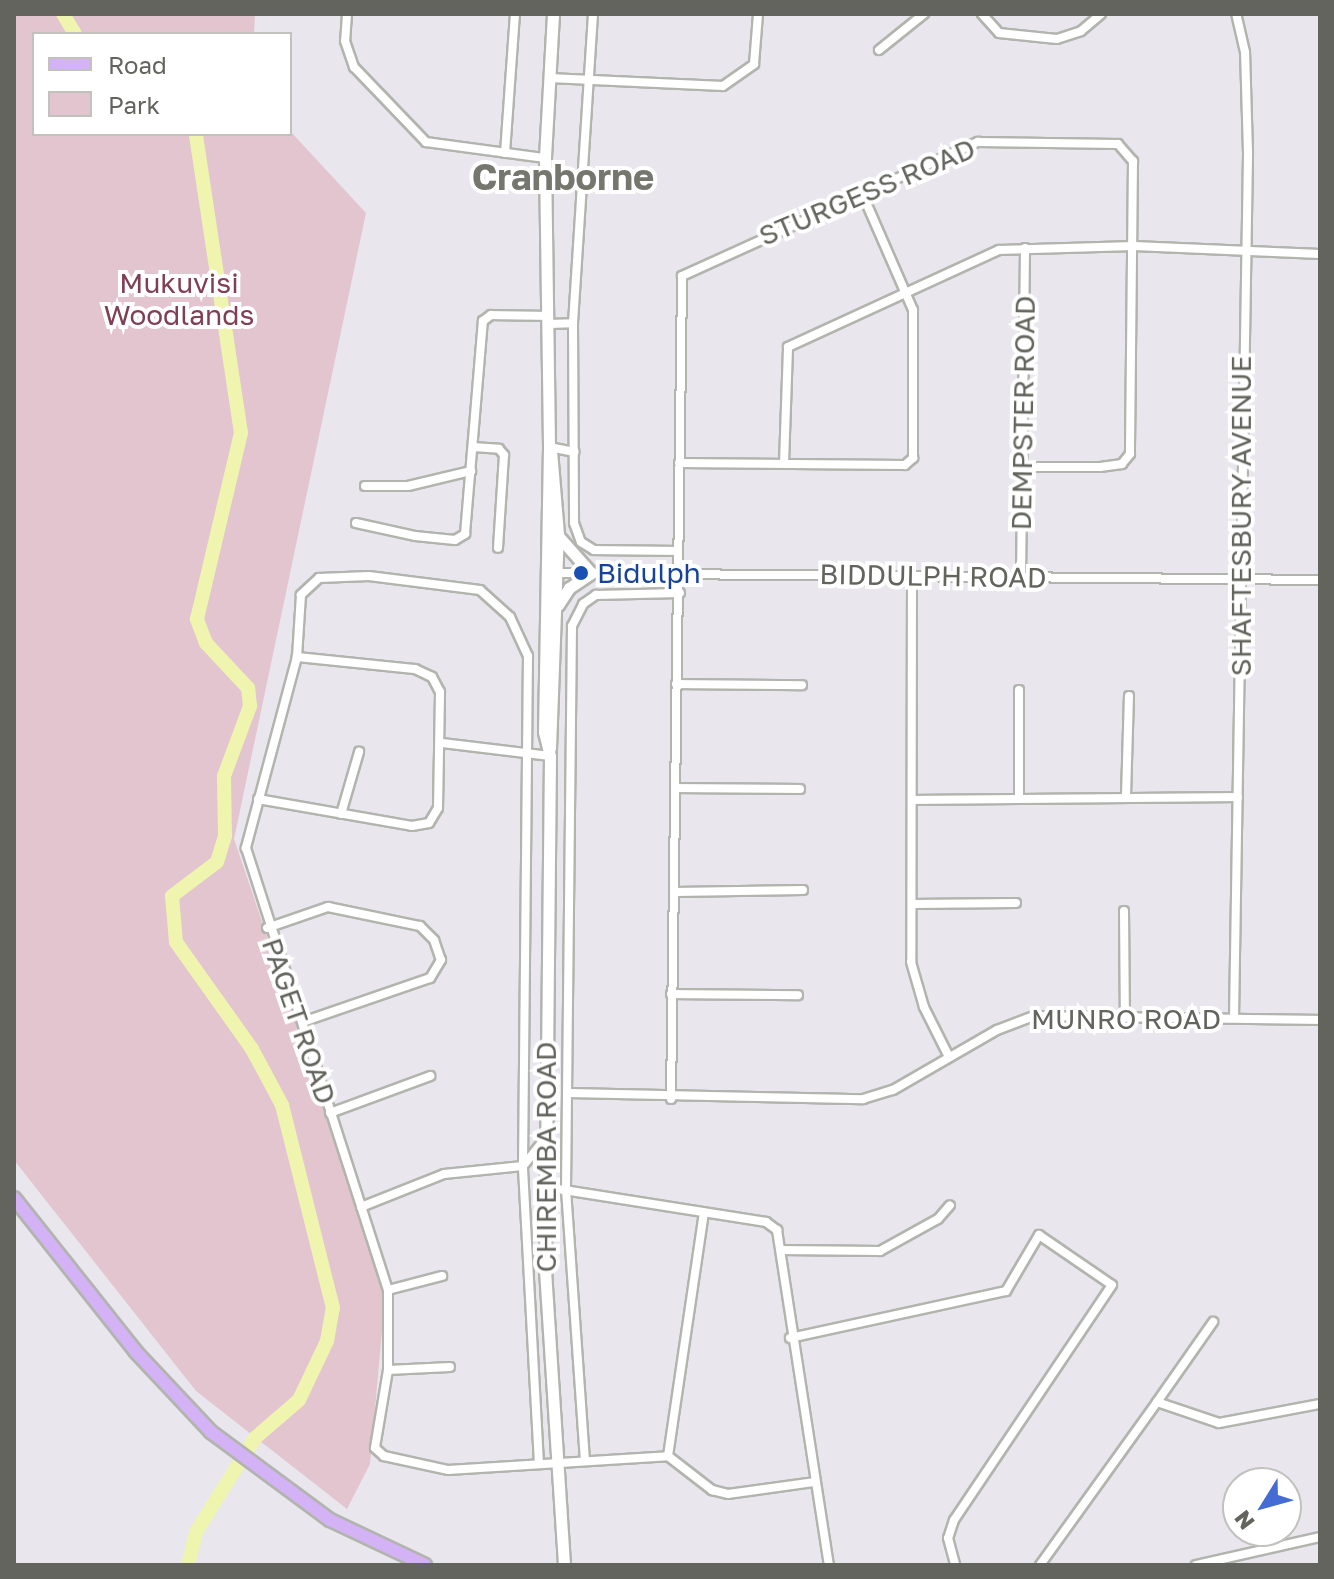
<!DOCTYPE html>
<html>
<head>
<meta charset="utf-8">
<style>
	body { margin:0 }
	#map { position:relative; width:1334px; height:1579px; overflow:hidden; background:#e9e6ee; font-family:"Golos Text",sans-serif }
	div>[style] { position:absolute }
	[style*='--x'] { left:calc(var(--x)*1px); top:calc(var(--y)*1px); width:calc(var(--w)*1px); rotate:calc(var(--a)*1deg) }
	.green>* { inset:0; background:#e2c5cf }
	.river>* { height:14px; margin:-7px; padding:0 7px; transform-origin:7px; border-radius:7px; background:#eff5af }
	.roads { filter:drop-shadow(2px 0 #b2b4ae) drop-shadow(-2px 0 #b2b4ae) drop-shadow(0 2px #b2b4ae) drop-shadow(0 -2px #b2b4ae) }
	.street>* { height:8px; margin:-4px; padding:0 4px; transform-origin:4px; border-radius:4px; background:#fff }
	.secondary>* { height:11px; margin:-5.5px; padding:0 5.5px; transform-origin:5.5px; border-radius:5.5px; background:#fff }
	.primary>* { height:12px; margin:-6px; padding:0 6px; transform-origin:6px; border-radius:6px; background:#d3b3f5 }
	.dots>* { width:22px; height:22px; translate:-50% -50%; box-sizing:border-box; border:4px solid #fff; border-radius:50% }
	span { translate:-50% -50%; white-space:nowrap; text-align:center; line-height:1.15; -webkit-text-stroke:8px #fff; paint-order:stroke }
	.street-label { font-size:28px; color:#63645d }
	.park-label { font-size:28px; color:#804054 }
	.transit-label { font-size:28px; color:#164399 }
	.left { translate:0 -50%; text-align:left }
	.district-label { font-size:36px; color:#75766e; font-weight:700 }
	.frame { position:absolute; inset:0; border:16px solid #63645d; pointer-events:none }
	.legend { position:absolute; left:32px; top:32px; width:260px; height:104px; box-sizing:border-box; background:#fff; border:2px solid #c1c1be; margin:0; padding:10px 14px; list-style:none; font-size:24px; color:#63645d }
	.legend li { display:flex; align-items:center; gap:16px; height:40px }
	.legend b { width:40px; border:2px solid #c1c1be }
	.north { position:absolute; left:1222px; top:1467px; width:80px; height:80px; box-sizing:border-box; background:#fff; border:2px solid #c1c1be; border-radius:50%; rotate:233deg; font-size:22px; font-weight:700; line-height:32px; text-align:center; color:#63645d }
	.north::after { content:''; display:block; margin:auto; width:28px; height:36px; background:#456cd4; clip-path:polygon(50% 0,100% 100%,50% 72%,0 100%) }
</style>
</head>
<body>
<div id="map">
	<div class="green">
		<i style="clip-path:polygon(14px 14px,255px 14px,254px 34px,34px 34px,34px 134px,290px 131px,366px 213px,234px 839px,386px 1287px,370px 1464px,347px 1509px,196px 1391px,14px 1160px)"></i>
	</div>
	<div class="river">
		<i style="--x:63;--y:14;--w:23;--a:59"></i>
		<i style="--x:188;--y:1565;--w:34;--a:-76"></i>
		<i style="--x:196;--y:1532;--w:111;--a:-57.9"></i>
		<i style="--x:255;--y:1438;--w:58;--a:-40.8"></i>
		<i style="--x:299;--y:1400;--w:65;--a:-64.6"></i>
		<i style="--x:327;--y:1341;--w:34;--a:-80"></i>
		<i style="--x:333;--y:1308;--w:209;--a:-104.1"></i>
		<i style="--x:282;--y:1105;--w:64;--a:-118.2"></i>
		<i style="--x:252;--y:1049;--w:131;--a:-125.4"></i>
		<i style="--x:176;--y:942;--w:46;--a:-95"></i>
		<i style="--x:172;--y:896;--w:56;--a:-37.1"></i>
		<i style="--x:217;--y:862;--w:27;--a:-73"></i>
		<i style="--x:225;--y:836;--w:60;--a:-91"></i>
		<i style="--x:224;--y:776;--w:75;--a:-69.6"></i>
		<i style="--x:250;--y:706;--w:18;--a:-96"></i>
		<i style="--x:248;--y:688;--w:62;--a:-133"></i>
		<i style="--x:206;--y:643;--w:26;--a:-111"></i>
		<i style="--x:197;--y:619;--w:191;--a:-76.7"></i>
		<i style="--x:241;--y:433;--w:302;--a:-98.6"></i>
	</div>
	<div class="roads">
		<div class="street">
			<i style="--x:347;--y:14;--w:27;--a:94"></i>
			<i style="--x:345;--y:41;--w:28;--a:71"></i>
			<i style="--x:354;--y:67;--w:104;--a:46.2"></i>
			<i style="--x:426;--y:142;--w:120;--a:7.7"></i>
			<i style="--x:593;--y:14;--w:310;--a:93.7"></i>
			<i style="--x:573;--y:323;--w:200;--a:89.7"></i>
			<i style="--x:574;--y:523;--w:20;--a:70"></i>
			<i style="--x:581;--y:542;--w:15;--a:32"></i>
			<i style="--x:594;--y:550;--w:84;--a:0.7"></i>
			<i style="--x:982;--y:14;--w:25;--a:48"></i>
			<i style="--x:999;--y:33;--w:58;--a:5.9"></i>
			<i style="--x:1057;--y:39;--w:25;--a:-18"></i>
			<i style="--x:1081;--y:31;--w:26;--a:-40"></i>
			<i style="--x:879;--y:50;--w:58;--a:-38.7"></i>
			<i style="--x:549;--y:78;--w:174;--a:2.6"></i>
			<i style="--x:723;--y:86;--w:38;--a:-35"></i>
			<i style="--x:754;--y:64;--w:50;--a:-85.4"></i>
			<i style="--x:505;--y:153;--w:139;--a:-85.9"></i>
			<i style="--x:548;--y:324;--w:25;--a:-2"></i>
			<i style="--x:473;--y:447;--w:26;--a:4"></i>
			<i style="--x:499;--y:449;--w:8;--a:50"></i>
			<i style="--x:504;--y:455;--w:93;--a:93.7"></i>
			<i style="--x:549;--y:447;--w:26;--a:11"></i>
			<i style="--x:679;--y:463;--w:226;--a:0.5"></i>
			<i style="--x:905;--y:465;--w:11;--a:-41"></i>
			<i style="--x:913;--y:458;--w:148;--a:-90"></i>
			<i style="--x:913;--y:310;--w:128;--a:-113.6"></i>
			<i style="--x:784;--y:463;--w:116;--a:-88"></i>
			<i style="--x:788;--y:347;--w:232;--a:-24.7"></i>
			<i style="--x:999;--y:250;--w:135;--a:-1.7"></i>
			<i style="--x:1134;--y:246;--w:186;--a:2.5"></i>
			<i style="--x:365;--y:486;--w:43;--a:0"></i>
			<i style="--x:408;--y:486;--w:65;--a:-13.4"></i>
			<i style="--x:356;--y:523;--w:60;--a:12.4"></i>
			<i style="--x:415;--y:536;--w:40;--a:5.7"></i>
			<i style="--x:455;--y:540;--w:12;--a:-31"></i>
			<i style="--x:465;--y:534;--w:214;--a:-85.2"></i>
			<i style="--x:483;--y:321;--w:10;--a:-37"></i>
			<i style="--x:491;--y:315;--w:57;--a:1"></i>
			<i style="--x:554;--y:573;--w:766;--a:0.52"></i>
			<i style="--x:912;--y:577;--w:385;--a:90.1"></i>
			<i style="--x:911;--y:962;--w:47;--a:73.9"></i>
			<i style="--x:924;--y:1007;--w:56;--a:63.4"></i>
			<i style="--x:1021;--y:578;--w:330;--a:-89.3"></i>
			<i style="--x:676;--y:684;--w:126;--a:0.5"></i>
			<i style="--x:1019;--y:690;--w:107;--a:90"></i>
			<i style="--x:442;--y:743;--w:109;--a:6.9"></i>
			<i style="--x:676;--y:788;--w:124;--a:0.5"></i>
			<i style="--x:1126;--y:796;--w:100;--a:-88.3"></i>
			<i style="--x:258;--y:799;--w:156;--a:9.9"></i>
			<i style="--x:412;--y:826;--w:17;--a:-10"></i>
			<i style="--x:429;--y:823;--w:17;--a:-59"></i>
			<i style="--x:438;--y:808;--w:116;--a:-89"></i>
			<i style="--x:440;--y:692;--w:17;--a:-118"></i>
			<i style="--x:432;--y:677;--w:19;--a:-155"></i>
			<i style="--x:415;--y:669;--w:119;--a:-174.2"></i>
			<i style="--x:912;--y:800;--w:326;--a:-0.5"></i>
			<i style="--x:341;--y:814;--w:65;--a:-73.8"></i>
			<i style="--x:675;--y:892;--w:128;--a:-0.9"></i>
			<i style="--x:912;--y:904;--w:104;--a:-0.6"></i>
			<i style="--x:1124;--y:911;--w:107;--a:89.5"></i>
			<i style="--x:267;--y:928;--w:65;--a:-19"></i>
			<i style="--x:328;--y:907;--w:94;--a:11.7"></i>
			<i style="--x:420;--y:926;--w:20;--a:45"></i>
			<i style="--x:434;--y:940;--w:21;--a:71"></i>
			<i style="--x:441;--y:960;--w:21;--a:121"></i>
			<i style="--x:430;--y:978;--w:135;--a:161"></i>
			<i style="--x:671;--y:994;--w:127;--a:0.5"></i>
			<i style="--x:1234;--y:1018;--w:866;--a:-89.07"></i>
			<i style="--x:1248;--y:152;--w:100;--a:-91.7"></i>
			<i style="--x:1245;--y:52;--w:39;--a:-103"></i>
			<i style="--x:569;--y:1093;--w:294;--a:1.2"></i>
			<i style="--x:863;--y:1099;--w:31;--a:-17"></i>
			<i style="--x:893;--y:1090;--w:120;--a:-30"></i>
			<i style="--x:997;--y:1030;--w:40;--a:-21"></i>
			<i style="--x:1034;--y:1016;--w:286;--a:0.8"></i>
			<i style="--x:671;--y:1099;--w:823;--a:-89.23"></i>
			<i style="--x:682;--y:276;--w:325;--a:-24.4"></i>
			<i style="--x:978;--y:142;--w:140;--a:0.8"></i>
			<i style="--x:1118;--y:144;--w:23;--a:49"></i>
			<i style="--x:1133;--y:161;--w:293;--a:90.6"></i>
			<i style="--x:1130;--y:454;--w:13;--a:129"></i>
			<i style="--x:1122;--y:464;--w:22;--a:172"></i>
			<i style="--x:1100;--y:467;--w:78;--a:180"></i>
			<i style="--x:330;--y:1113;--w:107;--a:-20.3"></i>
			<i style="--x:545;--y:1187;--w:224;--a:9"></i>
			<i style="--x:766;--y:1222;--w:14;--a:36"></i>
			<i style="--x:777;--y:1230;--w:339;--a:81.2"></i>
			<i style="--x:361;--y:1207;--w:89;--a:-21.7"></i>
			<i style="--x:444;--y:1174;--w:79;--a:-5.8"></i>
			<i style="--x:523;--y:1166;--w:33;--a:-51"></i>
			<i style="--x:781;--y:1250;--w:99;--a:0.6"></i>
			<i style="--x:880;--y:1251;--w:66;--a:-28.9"></i>
			<i style="--x:938;--y:1219;--w:18;--a:-49"></i>
			<i style="--x:388;--y:1290;--w:56;--a:-14.5"></i>
			<i style="--x:790;--y:1338;--w:221;--a:-12.3"></i>
			<i style="--x:1006;--y:1291;--w:65;--a:-59.5"></i>
			<i style="--x:1039;--y:1235;--w:88;--a:34.4"></i>
			<i style="--x:1112;--y:1285;--w:283;--a:123.9"></i>
			<i style="--x:954;--y:1520;--w:19;--a:108"></i>
			<i style="--x:948;--y:1538;--w:28;--a:75"></i>
			<i style="--x:388;--y:1370;--w:62;--a:-2.8"></i>
			<i style="--x:1157;--y:1402;--w:98;--a:-55"></i>
			<i style="--x:668;--y:1456;--w:246;--a:-81.6"></i>
			<i style="--x:585;--y:1461;--w:273;--a:-94"></i>
			<i style="--x:566;--y:1189;--w:563;--a:-89.39"></i>
			<i style="--x:572;--y:626;--w:25;--a:-63"></i>
			<i style="--x:583;--y:604;--w:16;--a:-35"></i>
			<i style="--x:596;--y:595;--w:84;--a:-1.4"></i>
			<i style="--x:539;--y:1464;--w:298;--a:-93.1"></i>
			<i style="--x:523;--y:1166;--w:510;--a:-89.44"></i>
			<i style="--x:528;--y:656;--w:43;--a:-114.8"></i>
			<i style="--x:510;--y:617;--w:40;--a:-138"></i>
			<i style="--x:480;--y:590;--w:112;--a:-172.8"></i>
			<i style="--x:369;--y:576;--w:50;--a:177.7"></i>
			<i style="--x:319;--y:578;--w:25;--a:137"></i>
			<i style="--x:301;--y:595;--w:62;--a:93.7"></i>
			<i style="--x:297;--y:657;--w:198;--a:105"></i>
			<i style="--x:246;--y:848;--w:464;--a:72.2"></i>
			<i style="--x:388;--y:1290;--w:80;--a:90"></i>
			<i style="--x:388;--y:1370;--w:79;--a:99.5"></i>
			<i style="--x:375;--y:1448;--w:12;--a:42"></i>
			<i style="--x:384;--y:1456;--w:66;--a:12.3"></i>
			<i style="--x:448;--y:1470;--w:220;--a:-3.6"></i>
			<i style="--x:668;--y:1456;--w:56;--a:37.7"></i>
			<i style="--x:712;--y:1490;--w:16;--a:14"></i>
			<i style="--x:728;--y:1494;--w:88;--a:-7.9"></i>
			<i style="--x:1040;--y:1565;--w:201;--a:-54.3"></i>
			<i style="--x:1157;--y:1402;--w:65;--a:18.7"></i>
			<i style="--x:1219;--y:1423;--w:103;--a:-10.7"></i>
			<i style="--x:1196;--y:1565;--w:127;--a:-12.7"></i>
		</div>
		<div class="secondary">
			<i style="--x:553;--y:14;--w:144;--a:93.2"></i>
			<i style="--x:545;--y:158;--w:289;--a:89.2"></i>
			<i style="--x:549;--y:447;--w:285;--a:91"></i>
			<i style="--x:544;--y:732;--w:25;--a:76"></i>
			<i style="--x:550;--y:756;--w:514;--a:90.56"></i>
			<i style="--x:545;--y:1270;--w:296;--a:86.3"></i>
			<i style="--x:558;--y:605;--w:20;--a:-57"></i>
			<i style="--x:569;--y:588;--w:27;--a:-34"></i>
			<i style="--x:591;--y:573;--w:47;--a:-131.5"></i>
			<i style="--x:550;--y:748;--w:214;--a:-87.9"></i>
			<i style="--x:558;--y:534;--w:83;--a:-94.8"></i>
		</div>
		<div class="primary">
			<i style="--x:14;--y:1198;--w:196;--a:51.6"></i>
			<i style="--x:136;--y:1352;--w:110;--a:46.8"></i>
			<i style="--x:211;--y:1432;--w:148;--a:36.5"></i>
			<i style="--x:330;--y:1520;--w:105;--a:25.3"></i>
		</div>
	</div>
	<div class="dots">
		<i style="left:581px;top:573px;background:#1a4fb4"></i>
	</div>
	<div class="street-label">
		<span style="left:867px;top:192px;rotate:-23deg">STURGESS ROAD</span>
		<span style="left:1023px;top:413px;rotate:-89deg">DEMPSTER ROAD</span>
		<span style="left:1241px;top:516px;rotate:-90deg">SHAFTESBURY AVENUE</span>
		<span style="left:933px;top:576px;rotate:1deg">BIDDULPH ROAD</span>
		<span style="left:1126px;top:1019px">MUNRO ROAD</span>
		<span style="left:299px;top:1021px;rotate:71deg">PAGET ROAD</span>
		<span style="left:546px;top:1157px;rotate:-90deg">CHIREMBA ROAD</span>
	</div>
	<div class="park-label">
		<span style="left:179px;top:299px">Mukuvisi<br>Woodlands</span>
	</div>
	<div class="transit-label">
		<span class="left" style="left:597px;top:573px">Bidulph</span>
	</div>
	<div class="district-label">
		<span style="left:563px;top:177px">Cranborne</span>
	</div>
	<div class="frame"></div>
	<ul class="legend">
	<li><b style="height:10px;background:#d3b3f5"></b>Road</li>
	<li><b style="height:22px;background:#e2c5cf"></b>Park</li>
	</ul>
	<div class="north">N</div>
</div>
</body>
</html>
